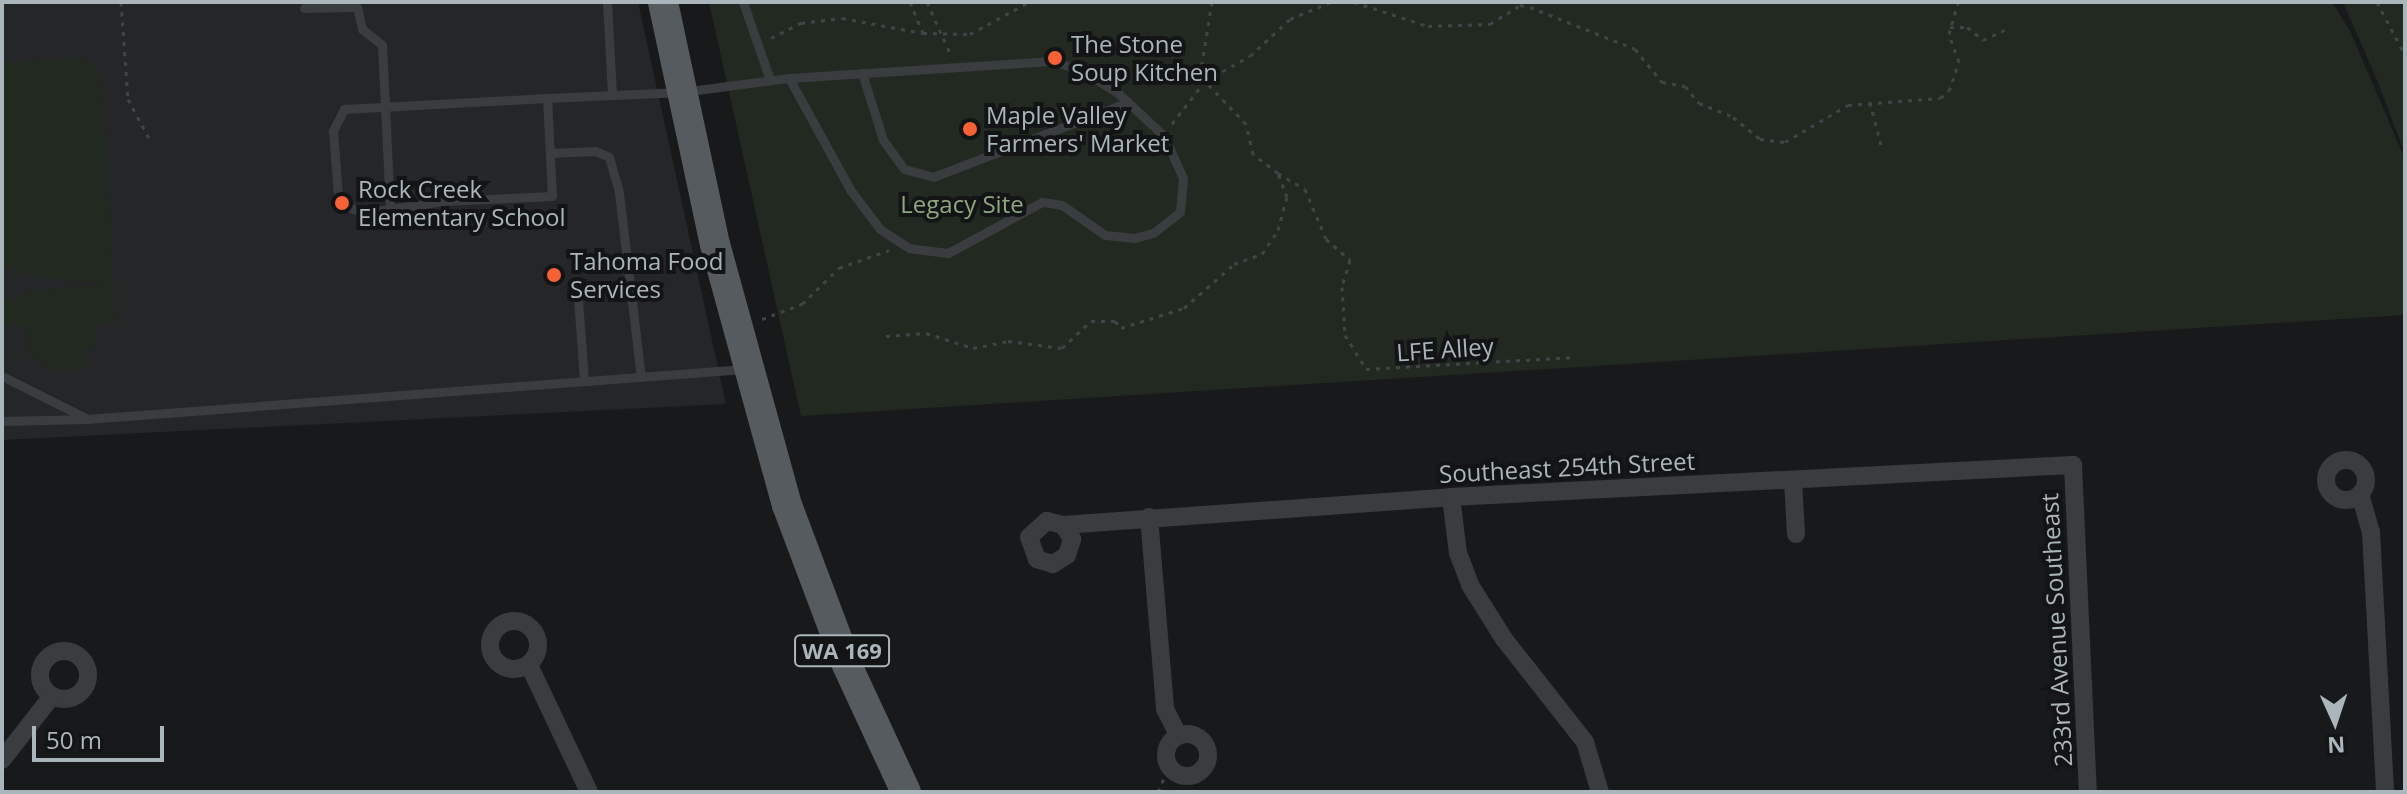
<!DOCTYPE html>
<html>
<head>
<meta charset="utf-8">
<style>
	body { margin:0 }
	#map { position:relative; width:2407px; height:794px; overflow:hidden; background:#18191b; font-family:"Open Sans",sans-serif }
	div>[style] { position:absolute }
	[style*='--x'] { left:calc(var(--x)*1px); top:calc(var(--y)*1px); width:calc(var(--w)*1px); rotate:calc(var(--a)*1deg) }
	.built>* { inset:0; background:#242628 }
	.green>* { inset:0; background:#222920 }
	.path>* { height:3px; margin-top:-1.5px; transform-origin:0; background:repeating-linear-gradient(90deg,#3f4547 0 4px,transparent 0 10px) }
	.service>* { height:9px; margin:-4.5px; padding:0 4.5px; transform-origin:4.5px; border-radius:4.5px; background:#393d40 }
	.minor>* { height:18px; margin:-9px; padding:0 9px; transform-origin:9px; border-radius:9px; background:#393d40 }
	.minor>.ring { margin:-9px; padding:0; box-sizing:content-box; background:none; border:18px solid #393d40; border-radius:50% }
	.primary>* { height:30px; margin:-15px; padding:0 15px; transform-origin:15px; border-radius:15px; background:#555b5f }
	.dots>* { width:22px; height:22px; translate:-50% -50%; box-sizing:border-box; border:4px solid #131416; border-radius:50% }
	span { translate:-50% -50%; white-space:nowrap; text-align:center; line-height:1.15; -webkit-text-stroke:8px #131416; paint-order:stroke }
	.shield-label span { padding:2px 6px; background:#131416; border:2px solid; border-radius:6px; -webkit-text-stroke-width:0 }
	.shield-label { font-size:22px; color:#aab6bb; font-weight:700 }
	.poi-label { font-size:24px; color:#aab6bb }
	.left { translate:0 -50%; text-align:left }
	.park-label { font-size:24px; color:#8fa681 }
	.street-label { font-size:24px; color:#aab6bb }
	.frame { position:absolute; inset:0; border:4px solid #aab6bb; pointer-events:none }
	.north { position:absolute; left:2295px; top:682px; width:80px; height:80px; -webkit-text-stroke:6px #131416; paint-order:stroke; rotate:177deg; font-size:22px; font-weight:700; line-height:32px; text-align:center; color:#aab6bb }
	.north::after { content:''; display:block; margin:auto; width:28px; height:36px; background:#aab6bb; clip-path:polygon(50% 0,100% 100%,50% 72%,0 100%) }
	.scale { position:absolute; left:32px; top:726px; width:132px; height:36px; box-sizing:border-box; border:4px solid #aab6bb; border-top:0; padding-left:10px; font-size:24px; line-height:28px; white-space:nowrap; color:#aab6bb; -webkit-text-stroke:6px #131416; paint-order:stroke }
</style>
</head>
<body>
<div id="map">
	<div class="built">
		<i style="clip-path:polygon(2px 2px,638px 2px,726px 404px,2px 440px)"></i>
	</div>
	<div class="green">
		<i style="clip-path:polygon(709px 2px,2332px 2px,2350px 31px,2405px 159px,2405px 315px,801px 416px)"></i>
		<i style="clip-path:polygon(2343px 2px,2405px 2px,2405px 154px,2377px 80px)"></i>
		<i style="clip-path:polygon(80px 58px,95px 66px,103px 88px,115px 323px,94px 325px,96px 348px,86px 349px,88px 368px,55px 371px,28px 353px,25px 326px,2px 323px,2px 300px,23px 298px,23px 292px,106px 284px,30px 276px,2px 266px,2px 62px)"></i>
	</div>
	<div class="path">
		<i style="--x:121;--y:2;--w:97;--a:85.9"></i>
		<i style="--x:128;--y:99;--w:47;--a:61.8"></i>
		<i style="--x:910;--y:2;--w:34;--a:67"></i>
		<i style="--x:927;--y:2;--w:56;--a:65.7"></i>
		<i style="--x:1040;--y:2;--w:36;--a:0"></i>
		<i style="--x:1212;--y:2;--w:68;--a:99.3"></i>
		<i style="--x:1201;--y:69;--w:13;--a:72"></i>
		<i style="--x:1205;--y:81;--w:51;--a:-29.1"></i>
		<i style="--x:1250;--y:56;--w:54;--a:-42.8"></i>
		<i style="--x:1290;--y:19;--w:44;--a:-22.5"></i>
		<i style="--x:1354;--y:2;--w:78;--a:18"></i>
		<i style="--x:1428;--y:26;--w:62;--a:-1.8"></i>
		<i style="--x:1490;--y:24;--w:36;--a:-32"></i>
		<i style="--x:1520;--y:5;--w:10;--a:11"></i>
		<i style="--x:1530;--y:7;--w:113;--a:21.8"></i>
		<i style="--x:1635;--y:49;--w:43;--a:50.7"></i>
		<i style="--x:1662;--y:82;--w:23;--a:10"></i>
		<i style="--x:1685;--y:86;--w:22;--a:51"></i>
		<i style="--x:1699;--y:103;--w:37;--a:22"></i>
		<i style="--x:1733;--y:117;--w:35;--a:39"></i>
		<i style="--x:1760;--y:139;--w:25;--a:7"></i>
		<i style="--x:1785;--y:142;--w:73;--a:-30.4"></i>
		<i style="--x:1848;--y:105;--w:92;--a:-4.4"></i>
		<i style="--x:1940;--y:98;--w:11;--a:-38"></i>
		<i style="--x:1949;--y:91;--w:31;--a:-71"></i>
		<i style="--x:1959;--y:62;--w:30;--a:-110"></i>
		<i style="--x:1949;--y:34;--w:33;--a:-74"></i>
		<i style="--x:2377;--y:2;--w:60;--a:62.2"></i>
		<i style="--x:1950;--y:27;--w:17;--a:0"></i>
		<i style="--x:1967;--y:27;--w:21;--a:39"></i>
		<i style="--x:1983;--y:40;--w:29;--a:-25"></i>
		<i style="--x:771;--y:38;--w:34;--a:-27"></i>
		<i style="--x:801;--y:23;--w:41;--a:-7"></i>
		<i style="--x:842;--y:18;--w:82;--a:10.5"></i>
		<i style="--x:923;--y:33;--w:47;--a:1.2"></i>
		<i style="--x:970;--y:34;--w:67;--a:-28.5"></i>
		<i style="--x:1870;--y:102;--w:44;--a:75.7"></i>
		<i style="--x:1278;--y:173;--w:31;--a:31"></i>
		<i style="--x:1305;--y:189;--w:54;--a:67.2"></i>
		<i style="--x:1326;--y:239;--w:32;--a:41"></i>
		<i style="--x:1350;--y:260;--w:28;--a:107"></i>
		<i style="--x:1342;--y:287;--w:48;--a:86.4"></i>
		<i style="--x:1345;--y:335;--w:40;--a:58"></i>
		<i style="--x:1366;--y:369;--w:206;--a:-3.3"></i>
		<i style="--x:762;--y:319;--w:43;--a:-20.6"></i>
		<i style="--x:802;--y:304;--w:52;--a:-44.2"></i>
		<i style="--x:839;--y:268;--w:53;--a:-19.8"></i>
		<i style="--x:886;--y:336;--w:40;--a:-4.3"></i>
		<i style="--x:926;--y:333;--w:49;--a:17.7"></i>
		<i style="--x:973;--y:348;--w:36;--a:-11"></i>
		<i style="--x:1008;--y:341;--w:54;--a:7.4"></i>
		<i style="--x:1062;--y:348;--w:40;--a:-43"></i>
		<i style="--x:1091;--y:321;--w:24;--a:0"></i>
		<i style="--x:1115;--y:321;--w:9;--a:49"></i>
		<i style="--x:1121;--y:328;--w:66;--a:-17.6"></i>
		<i style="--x:1184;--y:308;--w:67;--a:-41.3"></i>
		<i style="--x:1234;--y:264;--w:30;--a:-20"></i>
		<i style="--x:1262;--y:254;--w:29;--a:-56"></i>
		<i style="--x:1278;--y:230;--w:34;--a:-75"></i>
		<i style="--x:1287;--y:197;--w:26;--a:-111"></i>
		<i style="--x:1278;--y:173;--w:31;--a:-143"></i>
		<i style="--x:1253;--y:154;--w:31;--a:-103"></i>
		<i style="--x:1246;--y:124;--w:59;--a:-133.6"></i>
		<i style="--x:1205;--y:81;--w:56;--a:127.7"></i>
		<i style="--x:1158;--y:792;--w:28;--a:-67"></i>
	</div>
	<div class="service">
		<i style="--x:607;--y:2;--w:93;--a:86.9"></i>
		<i style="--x:743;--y:2;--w:83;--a:70.9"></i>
		<i style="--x:304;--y:8;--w:53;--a:-1.1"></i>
		<i style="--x:357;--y:7;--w:23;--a:77"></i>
		<i style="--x:362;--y:29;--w:26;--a:39"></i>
		<i style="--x:382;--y:45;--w:162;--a:87.2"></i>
		<i style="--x:862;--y:73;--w:70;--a:72.6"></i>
		<i style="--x:883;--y:140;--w:36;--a:54"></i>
		<i style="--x:904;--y:169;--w:30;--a:15"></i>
		<i style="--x:933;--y:177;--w:209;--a:-21"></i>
		<i style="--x:547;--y:98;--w:203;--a:176.9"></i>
		<i style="--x:344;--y:109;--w:25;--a:117"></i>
		<i style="--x:333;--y:131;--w:64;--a:85.5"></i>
		<i style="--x:338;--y:195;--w:11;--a:63"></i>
		<i style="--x:343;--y:205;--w:22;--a:21"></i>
		<i style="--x:364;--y:213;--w:80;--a:-8.6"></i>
		<i style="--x:443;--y:201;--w:109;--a:-2.6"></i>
		<i style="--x:552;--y:196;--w:98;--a:-92.9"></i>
		<i style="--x:547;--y:98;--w:135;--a:-2.5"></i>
		<i style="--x:682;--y:92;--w:108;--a:-7.5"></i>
		<i style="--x:789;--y:78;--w:264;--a:-3.7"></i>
		<i style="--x:1052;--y:61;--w:28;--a:17"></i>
		<i style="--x:1079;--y:69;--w:46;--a:31.6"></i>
		<i style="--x:1118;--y:93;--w:63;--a:43.1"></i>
		<i style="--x:1164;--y:136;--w:46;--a:65.7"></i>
		<i style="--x:1183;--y:178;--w:34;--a:95"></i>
		<i style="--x:1180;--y:212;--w:34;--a:142"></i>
		<i style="--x:1153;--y:233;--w:20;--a:165"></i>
		<i style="--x:1134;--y:238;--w:29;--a:-174"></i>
		<i style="--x:1105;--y:235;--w:52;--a:-145.1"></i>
		<i style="--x:1062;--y:205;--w:20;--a:-171"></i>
		<i style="--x:1042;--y:202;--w:107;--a:151.5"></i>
		<i style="--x:948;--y:253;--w:39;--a:-173"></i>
		<i style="--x:909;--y:248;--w:35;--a:-147"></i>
		<i style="--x:880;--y:229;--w:48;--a:-127.3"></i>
		<i style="--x:851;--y:191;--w:129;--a:-118.8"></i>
		<i style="--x:550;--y:153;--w:45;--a:-2.5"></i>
		<i style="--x:595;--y:151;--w:15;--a:23"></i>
		<i style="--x:609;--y:157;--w:37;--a:74"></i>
		<i style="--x:619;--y:193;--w:185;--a:83.2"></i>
		<i style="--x:577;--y:285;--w:96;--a:85.8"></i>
		<i style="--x:2;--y:376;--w:92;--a:26.6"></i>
		<i style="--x:2;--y:421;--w:85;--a:-1.3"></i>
		<i style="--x:87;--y:419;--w:659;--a:-4.35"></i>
	</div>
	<div class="minor">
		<i class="ring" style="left:2326px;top:460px;width:22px;height:22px"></i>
		<i style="--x:1793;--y:480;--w:54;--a:86.8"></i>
		<i style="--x:2360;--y:494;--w:40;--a:74"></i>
		<i style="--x:2371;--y:532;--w:260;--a:86.9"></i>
		<i style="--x:1451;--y:497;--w:56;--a:82.9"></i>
		<i style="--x:1458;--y:553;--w:34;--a:69"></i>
		<i style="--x:1470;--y:585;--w:64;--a:57.8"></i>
		<i style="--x:1504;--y:639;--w:131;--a:51.8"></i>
		<i style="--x:1585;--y:742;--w:52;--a:73.3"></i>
		<i style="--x:1149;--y:517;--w:193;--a:85.2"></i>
		<i style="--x:1165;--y:709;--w:29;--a:63"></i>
		<i style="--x:1063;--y:525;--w:17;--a:57"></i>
		<i style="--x:1072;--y:539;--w:17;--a:107"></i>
		<i style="--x:1067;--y:555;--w:17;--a:147"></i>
		<i style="--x:1053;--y:564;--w:17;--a:-163"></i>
		<i style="--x:1037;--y:559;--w:23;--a:-110"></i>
		<i style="--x:1029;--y:537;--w:24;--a:-42"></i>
		<i style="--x:1047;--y:521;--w:16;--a:14"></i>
		<i style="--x:1063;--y:525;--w:389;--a:-4.1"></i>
		<i style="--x:1451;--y:497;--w:623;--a:-2.95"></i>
		<i style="--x:2073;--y:465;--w:327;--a:87.4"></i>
		<i class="ring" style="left:490px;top:621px;width:30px;height:30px"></i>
		<i class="ring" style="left:40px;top:651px;width:30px;height:30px"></i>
		<i style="--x:529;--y:665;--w:140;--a:64.7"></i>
		<i class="ring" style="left:1166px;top:734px;width:24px;height:24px"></i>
		<i style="--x:2;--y:760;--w:81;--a:-52"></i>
	</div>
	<div class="primary">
		<i style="--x:663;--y:2;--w:248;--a:77.9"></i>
		<i style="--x:715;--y:244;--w:271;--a:74.6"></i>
		<i style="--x:787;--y:505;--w:171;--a:69.4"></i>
		<i style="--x:847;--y:665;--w:140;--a:65.1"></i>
	</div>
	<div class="dots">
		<i style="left:1055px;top:58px;background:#f66135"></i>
		<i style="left:970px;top:129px;background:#f66135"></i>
		<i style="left:342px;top:203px;background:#f66135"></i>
		<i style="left:554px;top:275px;background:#f66135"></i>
	</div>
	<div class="shield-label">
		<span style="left:842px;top:651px">WA 169</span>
	</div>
	<div class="poi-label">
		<span class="left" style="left:1071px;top:58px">The Stone<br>Soup Kitchen</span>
		<span class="left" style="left:986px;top:129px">Maple Valley<br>Farmers' Market</span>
		<span class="left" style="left:358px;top:203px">Rock Creek<br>Elementary School</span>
		<span class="left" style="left:570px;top:275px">Tahoma Food<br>Services</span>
	</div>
	<div class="park-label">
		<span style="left:962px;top:204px">Legacy Site</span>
	</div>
	<div class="street-label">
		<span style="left:1445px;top:349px;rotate:-4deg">LFE Alley</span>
		<span style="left:1567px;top:467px;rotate:-3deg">Southeast 254th Street</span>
		<span style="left:2056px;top:630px;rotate:-93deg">233rd Avenue Southeast</span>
	</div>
	<div class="frame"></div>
	<div class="north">N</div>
	<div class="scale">50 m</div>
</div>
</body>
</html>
